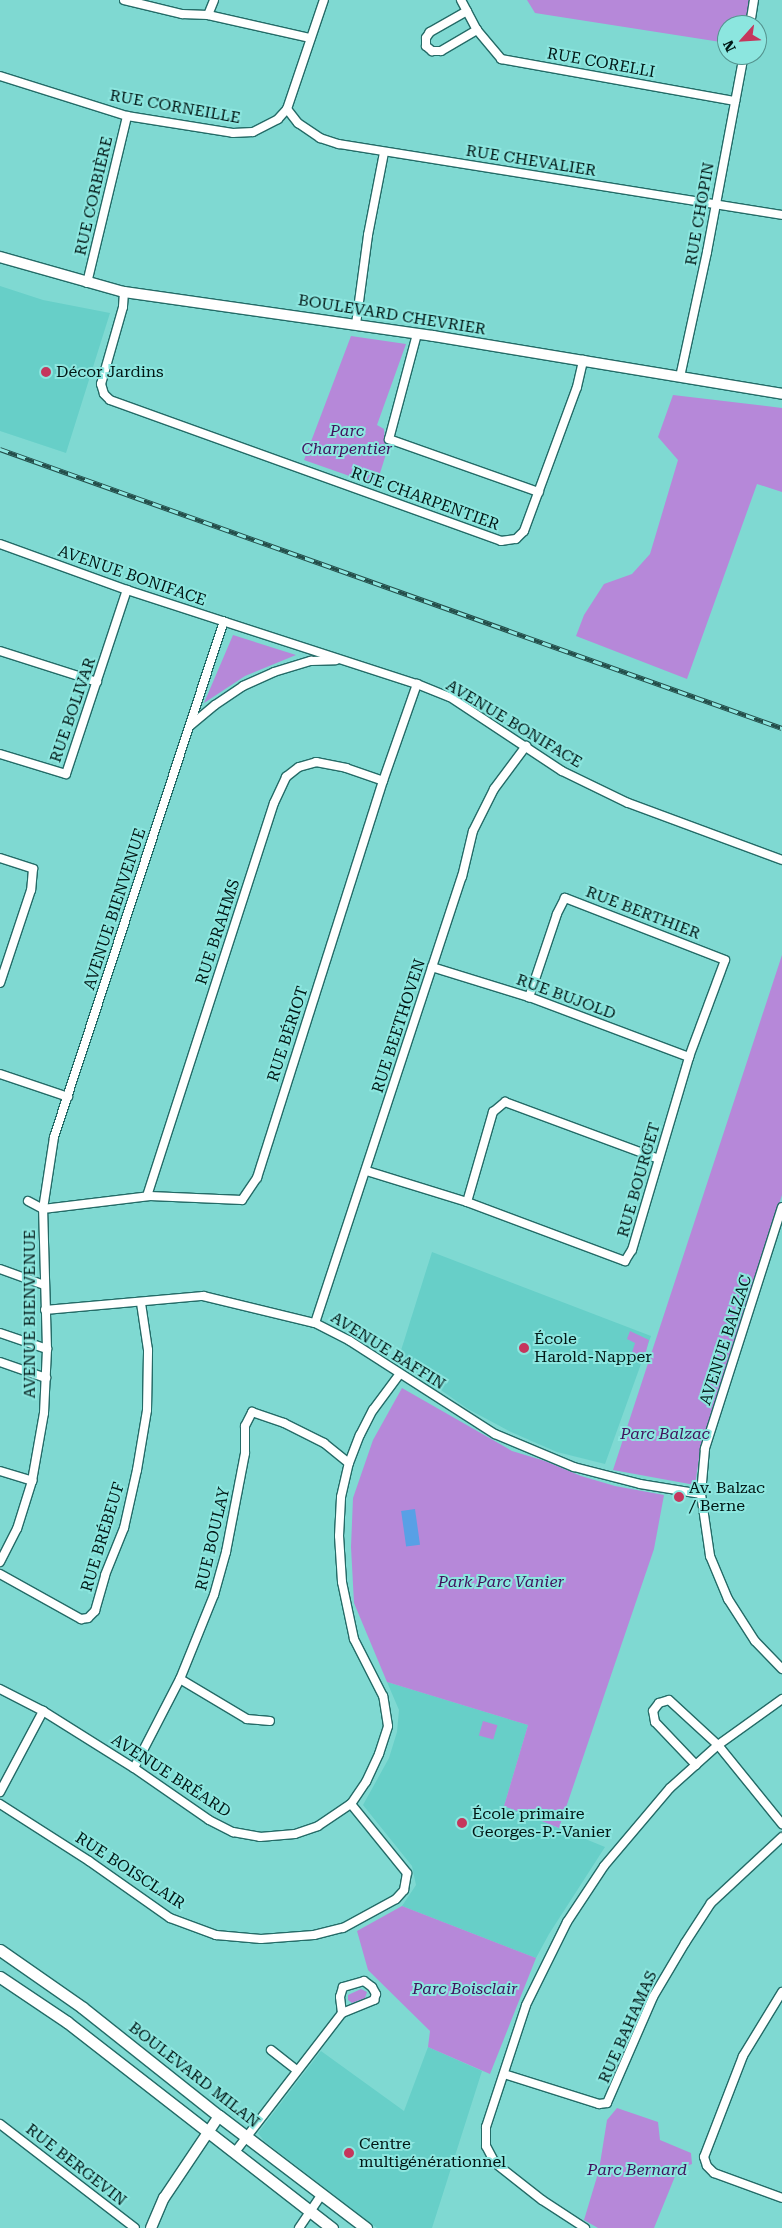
<!DOCTYPE html>
<html>
<head>
<meta charset="utf-8">
<style>
	body { margin:0 }
	#map { position:relative; width:782px; height:2228px; overflow:hidden; background:#7fd9d2; font-family:"Roboto Serif",serif }
	div>[style] { position:absolute }
	[style*='--x'] { left:calc(var(--x)*1px); top:calc(var(--y)*1px); width:calc(var(--w)*1px); rotate:calc(var(--a)*1deg) }
	.built>* { inset:0; background:#67cfc8 }
	.green>* { inset:0; background:#b688d9; transform-origin:0 0 }
	.water>* { inset:0; background:#58a0e6; transform-origin:0 0 }
	.roads { filter:drop-shadow(1px 0 #246b67) drop-shadow(-1px 0 #246b67) drop-shadow(0 1px #246b67) drop-shadow(0 -1px #246b67) }
	.minor>* { height:8px; margin:-4px; padding:0 4px; transform-origin:4px; border-radius:4px; background:#fff }
	.tertiary>* { height:10px; margin:-5px; padding:0 5px; transform-origin:5px; border-radius:5px; background:#fff }
	.secondary>* { height:11px; margin:-5.5px; padding:0 5.5px; transform-origin:5.5px; border-radius:5.5px; background:#fff }
	.rail>* { height:5px; margin-top:-2.5px; transform-origin:0; background:repeating-linear-gradient(90deg,#8ce6df 0 9px,#244e4a 0 18px); box-sizing:border-box; border-block:1px solid #244e4a }
	.dots>* { width:14px; height:14px; translate:-50% -50%; box-sizing:border-box; border:2px solid #8ce6df; border-radius:50% }
	span { translate:-50% -50%; white-space:nowrap; text-align:center; line-height:1.15; -webkit-text-stroke:4px #8ce6df; paint-order:stroke }
	.street-label { font-size:16px; color:#001715 }
	.poi-label { font-size:16px; color:#001715 }
	.left { translate:0 -50%; text-align:left }
	.park-label { font-size:16px; color:#40125c; font-style:italic }
	.north { position:absolute; left:717px; top:15px; width:50px; height:50px; box-sizing:border-box; background:#8ce6df; border:1px solid #54938e; border-radius:50%; rotate:244deg; font-size:14px; font-weight:700; line-height:20px; text-align:center; color:#001715 }
	.north::after { content:''; display:block; margin:auto; width:18px; height:22px; background:#c5365c; clip-path:polygon(50% 0,100% 100%,50% 72%,0 100%) }
</style>
</head>
<body>
<div id="map">
	<div class="built">
		<i style="clip-path:polygon(0 286px,43px 300px,110px 313px,66px 453px,0 431px)"></i>
		<i style="clip-path:polygon(432px 1252px,651px 1336px,605px 1464px,557px 1452px,511px 1432px,468px 1409px,398px 1360px)"></i>
		<i style="clip-path:polygon(387px 1682px,528px 1725px,504px 1806px,605px 1847px,549px 1934px,536px 1958px,402px 1906px,416px 1885px,412px 1866px,363px 1805px,389px 1758px,397px 1732px,399px 1710px)"></i>
		<i style="clip-path:polygon(428px 2047px,482px 2071px,432px 2228px,377px 2228px,264px 2141px,258px 2133px,321px 2051px,404px 2111px)"></i>
	</div>
	<div class="green">
		<i style="clip-path:polygon(527px 0,751px 0,747px 25px,727px 25px,727px 43px,535px 13px)"></i>
		<i style="clip-path:polygon(351px 336px,406px 344px,377px 425px,384px 429px,386px 454px,376px 486px,364px 481px,366px 474px,360px 473px,358px 479px,304px 460px)"></i>
		<i style="clip-path:polygon(673px 395px,782px 408px,782px 492px,757px 484px,687px 679px,576px 636px,584px 615px,604px 584px,632px 574px,650px 554px,678px 460px,658px 437px)"></i>
		<i style="clip-path:polygon(233px 635px,296px 655px,245px 676px,204px 703px)"></i>
		<i style="clip-path:polygon(782px 955px,782px 1195px,700px 1452px,695px 1485px,613px 1470px)"></i>
		<i style="clip-path:polygon(630px 1331px,649px 1340px,643px 1363px,630px 1359px,635px 1343px,627px 1339px)"></i>
		<i style="clip-path:polygon(402px 1388px,512px 1451px,545px 1461px,581px 1476px,615px 1486px,664px 1495px,654px 1549px,559px 1828px,504px 1806px,528px 1725px,387px 1682px,354px 1603px,351px 1547px,353px 1498px,373px 1440px)"></i>
		<i style="left:483px;top:1721px;width:15px;height:15px;rotate:16deg"></i>
		<i style="clip-path:polygon(402px 1906px,536px 1958px,490px 2074px,428px 2047px,430px 2031px,368px 1970px,357px 1931px)"></i>
		<i style="clip-path:polygon(361px 1989px,367px 1992px,365px 1998px,352px 2003px,348px 2000px,348px 1995px)"></i>
		<i style="clip-path:polygon(617px 2108px,658px 2122px,660px 2140px,691px 2153px,692px 2164px,678px 2169px,654px 2228px,598px 2228px,584px 2220px,599px 2170px,607px 2120px)"></i>
	</div>
	<div class="water">
		<i style="left:415px;top:1509px;width:36px;height:14px;rotate:82deg"></i>
	</div>
	<div class="roads">
		<div class="minor">
			<i style="--x:124;--y:0;--w:60;--a:13.6"></i>
			<i style="--x:182;--y:14;--w:26;--a:2"></i>
			<i style="--x:208;--y:15;--w:105;--a:12.7"></i>
			<i style="--x:461;--y:0;--w:34;--a:62"></i>
			<i style="--x:477;--y:30;--w:38;--a:50"></i>
			<i style="--x:501;--y:59;--w:238;--a:10.2"></i>
			<i style="--x:467;--y:11;--w:43;--a:150.4"></i>
			<i style="--x:430;--y:32;--w:7;--a:124"></i>
			<i style="--x:426;--y:38;--w:8;--a:90"></i>
			<i style="--x:426;--y:46;--w:8;--a:40"></i>
			<i style="--x:432;--y:51;--w:9;--a:0"></i>
			<i style="--x:441;--y:51;--w:42;--a:-30.3"></i>
			<i style="--x:208;--y:15;--w:16;--a:-68"></i>
			<i style="--x:750;--y:25;--w:25;--a:-81"></i>
			<i style="--x:0;--y:76;--w:133;--a:17.5"></i>
			<i style="--x:127;--y:116;--w:107;--a:9.1"></i>
			<i style="--x:233;--y:133;--w:20;--a:-3"></i>
			<i style="--x:253;--y:132;--w:28;--a:-27"></i>
			<i style="--x:278;--y:119;--w:13;--a:-48"></i>
			<i style="--x:287;--y:109;--w:115;--a:-71.3"></i>
			<i style="--x:287;--y:109;--w:18;--a:52"></i>
			<i style="--x:298;--y:123;--w:27;--a:34"></i>
			<i style="--x:320;--y:138;--w:20;--a:18"></i>
			<i style="--x:339;--y:144;--w:449;--a:9.1"></i>
			<i style="--x:87;--y:283;--w:172;--a:-76.5"></i>
			<i style="--x:124;--y:292;--w:15;--a:94"></i>
			<i style="--x:123;--y:307;--w:80;--a:105.9"></i>
			<i style="--x:101;--y:384;--w:10;--a:73"></i>
			<i style="--x:104;--y:394;--w:8;--a:45"></i>
			<i style="--x:110;--y:400;--w:416;--a:19.8"></i>
			<i style="--x:501;--y:541;--w:15;--a:-8"></i>
			<i style="--x:516;--y:539;--w:11;--a:-45"></i>
			<i style="--x:524;--y:531;--w:153;--a:-69.8"></i>
			<i style="--x:577;--y:387;--w:28;--a:-77"></i>
			<i style="--x:356;--y:324;--w:90;--a:-82.3"></i>
			<i style="--x:368;--y:235;--w:84;--a:-79"></i>
			<i style="--x:417;--y:334;--w:109;--a:104.9"></i>
			<i style="--x:389;--y:439;--w:159;--a:19.5"></i>
			<i style="--x:680;--y:377;--w:128;--a:-77.8"></i>
			<i style="--x:707;--y:252;--w:200;--a:-79.4"></i>
			<i style="--x:0;--y:544;--w:135;--a:19.9"></i>
			<i style="--x:127;--y:590;--w:305;--a:18"></i>
			<i style="--x:417;--y:684;--w:35;--a:22"></i>
			<i style="--x:450;--y:697;--w:134;--a:33.5"></i>
			<i style="--x:562;--y:771;--w:73;--a:25.9"></i>
			<i style="--x:628;--y:803;--w:164;--a:20.3"></i>
			<i style="--x:0;--y:651;--w:102;--a:17.7"></i>
			<i style="--x:191;--y:725;--w:31;--a:-40"></i>
			<i style="--x:215;--y:705;--w:34;--a:-34"></i>
			<i style="--x:243;--y:686;--w:34;--a:-24"></i>
			<i style="--x:274;--y:672;--w:39;--a:-17"></i>
			<i style="--x:311;--y:661;--w:25;--a:-2"></i>
			<i style="--x:0;--y:754;--w:69;--a:16.9"></i>
			<i style="--x:66;--y:774;--w:194;--a:-71.7"></i>
			<i style="--x:0;--y:858;--w:35;--a:18"></i>
			<i style="--x:33;--y:869;--w:21;--a:95"></i>
			<i style="--x:31;--y:890;--w:98;--a:108.4"></i>
			<i style="--x:432;--y:967;--w:102;--a:17.2"></i>
			<i style="--x:529;--y:997;--w:171;--a:20.6"></i>
			<i style="--x:0;--y:1074;--w:72;--a:18.7"></i>
			<i style="--x:367;--y:1171;--w:105;--a:17.2"></i>
			<i style="--x:467;--y:1202;--w:169;--a:20.5"></i>
			<i style="--x:625;--y:1261;--w:13;--a:-58"></i>
			<i style="--x:632;--y:1250;--w:201;--a:-73.5"></i>
			<i style="--x:689;--y:1057;--w:103;--a:-69.6"></i>
			<i style="--x:725;--y:960;--w:172;--a:-158.8"></i>
			<i style="--x:565;--y:898;--w:18;--a:117"></i>
			<i style="--x:557;--y:914;--w:88;--a:108.6"></i>
			<i style="--x:147;--y:1196;--w:413;--a:-72.1"></i>
			<i style="--x:274;--y:803;--w:29;--a:-65"></i>
			<i style="--x:286;--y:777;--w:16;--a:-38"></i>
			<i style="--x:299;--y:767;--w:18;--a:-16"></i>
			<i style="--x:316;--y:762;--w:31;--a:11"></i>
			<i style="--x:346;--y:768;--w:39;--a:19"></i>
			<i style="--x:28;--y:1201;--w:17;--a:28"></i>
			<i style="--x:43;--y:1209;--w:108;--a:-6.9"></i>
			<i style="--x:150;--y:1196;--w:92;--a:2.5"></i>
			<i style="--x:242;--y:1200;--w:27;--a:-56"></i>
			<i style="--x:257;--y:1178;--w:417;--a:-72.4"></i>
			<i style="--x:383;--y:781;--w:103;--a:-70.7"></i>
			<i style="--x:467;--y:1202;--w:94;--a:-73.9"></i>
			<i style="--x:493;--y:1112;--w:16;--a:-40"></i>
			<i style="--x:505;--y:1102;--w:164;--a:20.3"></i>
			<i style="--x:782;--y:1207;--w:254;--a:107.7"></i>
			<i style="--x:705;--y:1449;--w:45;--a:95.1"></i>
			<i style="--x:701;--y:1494;--w:63;--a:81.7"></i>
			<i style="--x:710;--y:1556;--w:47;--a:67.3"></i>
			<i style="--x:728;--y:1599;--w:50;--a:57.3"></i>
			<i style="--x:755;--y:1641;--w:39;--a:46"></i>
			<i style="--x:0;--y:1269;--w:47;--a:20"></i>
			<i style="--x:45;--y:1310;--w:159;--a:-5.1"></i>
			<i style="--x:203;--y:1296;--w:115;--a:13.6"></i>
			<i style="--x:315;--y:1323;--w:39;--a:27"></i>
			<i style="--x:350;--y:1341;--w:172;--a:32.7"></i>
			<i style="--x:495;--y:1434;--w:86;--a:22.7"></i>
			<i style="--x:574;--y:1467;--w:68;--a:14.4"></i>
			<i style="--x:640;--y:1484;--w:62;--a:9.3"></i>
			<i style="--x:315;--y:1323;--w:470;--a:-71.8"></i>
			<i style="--x:462;--y:877;--w:47;--a:-76.6"></i>
			<i style="--x:473;--y:831;--w:47;--a:-63.4"></i>
			<i style="--x:494;--y:789;--w:54;--a:-53.3"></i>
			<i style="--x:0;--y:1333;--w:50;--a:18.8"></i>
			<i style="--x:0;--y:1362;--w:49;--a:19.2"></i>
			<i style="--x:0;--y:1471;--w:34;--a:17"></i>
			<i style="--x:0;--y:1562;--w:37;--a:-63"></i>
			<i style="--x:17;--y:1529;--w:50;--a:-72.6"></i>
			<i style="--x:32;--y:1481;--w:69;--a:-80"></i>
			<i style="--x:44;--y:1413;--w:64;--a:-87.3"></i>
			<i style="--x:47;--y:1349;--w:140;--a:-91.6"></i>
			<i style="--x:43;--y:1209;--w:73;--a:-81.3"></i>
			<i style="--x:54;--y:1137;--w:543;--a:-71.77"></i>
			<i style="--x:0;--y:1574;--w:93;--a:29.1"></i>
			<i style="--x:81;--y:1619;--w:7;--a:-8"></i>
			<i style="--x:88;--y:1618;--w:10;--a:-45"></i>
			<i style="--x:95;--y:1611;--w:37;--a:-74"></i>
			<i style="--x:105;--y:1575;--w:51;--a:-68"></i>
			<i style="--x:124;--y:1528;--w:59;--a:-77.4"></i>
			<i style="--x:137;--y:1470;--w:61;--a:-80.5"></i>
			<i style="--x:147;--y:1410;--w:60;--a:-89"></i>
			<i style="--x:148;--y:1350;--w:48;--a:-98.5"></i>
			<i style="--x:180;--y:1679;--w:78;--a:30.8"></i>
			<i style="--x:247;--y:1719;--w:23;--a:5"></i>
			<i style="--x:0;--y:1689;--w:48;--a:27.1"></i>
			<i style="--x:43;--y:1711;--w:107;--a:32.1"></i>
			<i style="--x:134;--y:1768;--w:91;--a:34.7"></i>
			<i style="--x:209;--y:1820;--w:27;--a:27"></i>
			<i style="--x:233;--y:1832;--w:27;--a:10"></i>
			<i style="--x:260;--y:1837;--w:35;--a:-5"></i>
			<i style="--x:295;--y:1834;--w:24;--a:-19"></i>
			<i style="--x:318;--y:1826;--w:40;--a:-34"></i>
			<i style="--x:351;--y:1804;--w:27;--a:-56"></i>
			<i style="--x:366;--y:1782;--w:31;--a:-65"></i>
			<i style="--x:379;--y:1754;--w:29;--a:-72"></i>
			<i style="--x:388;--y:1726;--w:30;--a:-99"></i>
			<i style="--x:383;--y:1696;--w:64;--a:-117"></i>
			<i style="--x:354;--y:1639;--w:58;--a:-101.9"></i>
			<i style="--x:342;--y:1582;--w:46;--a:-93.7"></i>
			<i style="--x:339;--y:1536;--w:39;--a:-87"></i>
			<i style="--x:341;--y:1497;--w:35;--a:-77"></i>
			<i style="--x:349;--y:1463;--w:30;--a:-69"></i>
			<i style="--x:360;--y:1435;--w:28;--a:-63"></i>
			<i style="--x:373;--y:1410;--w:44;--a:-53.4"></i>
			<i style="--x:696;--y:1765;--w:59;--a:-133.6"></i>
			<i style="--x:655;--y:1722;--w:11;--a:-100"></i>
			<i style="--x:653;--y:1711;--w:10;--a:-53"></i>
			<i style="--x:659;--y:1703;--w:10;--a:-17"></i>
			<i style="--x:669;--y:1700;--w:67;--a:42.6"></i>
			<i style="--x:718;--y:1745;--w:102;--a:51"></i>
			<i style="--x:134;--y:1768;--w:100;--a:-62.7"></i>
			<i style="--x:180;--y:1679;--w:91;--a:-68"></i>
			<i style="--x:214;--y:1595;--w:45;--a:-74.4"></i>
			<i style="--x:226;--y:1552;--w:101;--a:-79.1"></i>
			<i style="--x:245;--y:1453;--w:27;--a:-90"></i>
			<i style="--x:245;--y:1426;--w:16;--a:-63"></i>
			<i style="--x:252;--y:1412;--w:34;--a:19"></i>
			<i style="--x:284;--y:1423;--w:45;--a:26.6"></i>
			<i style="--x:324;--y:1443;--w:32;--a:39"></i>
			<i style="--x:0;--y:1792;--w:92;--a:-62"></i>
			<i style="--x:0;--y:1804;--w:106;--a:32.6"></i>
			<i style="--x:89;--y:1861;--w:99;--a:35.1"></i>
			<i style="--x:170;--y:1918;--w:49;--a:20.3"></i>
			<i style="--x:216;--y:1935;--w:45;--a:5.1"></i>
			<i style="--x:261;--y:1939;--w:53;--a:-4.3"></i>
			<i style="--x:314;--y:1935;--w:30;--a:-14"></i>
			<i style="--x:343;--y:1928;--w:60;--a:-28.7"></i>
			<i style="--x:396;--y:1899;--w:12;--a:-48"></i>
			<i style="--x:404;--y:1890;--w:17;--a:-80"></i>
			<i style="--x:407;--y:1873;--w:89;--a:-129.1"></i>
			<i style="--x:782;--y:1992;--w:75;--a:121.4"></i>
			<i style="--x:743;--y:2056;--w:108;--a:111.1"></i>
			<i style="--x:704;--y:2157;--w:9;--a:72"></i>
			<i style="--x:707;--y:2166;--w:10;--a:45"></i>
			<i style="--x:714;--y:2173;--w:72;--a:20.2"></i>
			<i style="--x:271;--y:2050;--w:33;--a:38"></i>
			<i style="--x:504;--y:2074;--w:100;--a:17.5"></i>
			<i style="--x:599;--y:2104;--w:8;--a:-7"></i>
			<i style="--x:607;--y:2103;--w:116;--a:-66.5"></i>
			<i style="--x:653;--y:1997;--w:63;--a:-59.3"></i>
			<i style="--x:685;--y:1943;--w:48;--a:-57"></i>
			<i style="--x:711;--y:1903;--w:97;--a:-42.9"></i>
			<i style="--x:0;--y:2124;--w:170;--a:37.6"></i>
			<i style="--x:235;--y:2152;--w:175;--a:-52.4"></i>
			<i style="--x:342;--y:2013;--w:35;--a:-22"></i>
			<i style="--x:374;--y:2000;--w:6;--a:-72"></i>
			<i style="--x:376;--y:1994;--w:8;--a:-120"></i>
			<i style="--x:372;--y:1987;--w:10;--a:-143"></i>
			<i style="--x:364;--y:1981;--w:22;--a:164"></i>
			<i style="--x:343;--y:1987;--w:10;--a:107"></i>
			<i style="--x:340;--y:1997;--w:16;--a:83"></i>
			<i style="--x:299;--y:2228;--w:41;--a:-55.9"></i>
			<i style="--x:585;--y:2228;--w:51;--a:-146.9"></i>
			<i style="--x:542;--y:2200;--w:60;--a:-141.8"></i>
			<i style="--x:495;--y:2163;--w:19;--a:-118"></i>
			<i style="--x:486;--y:2146;--w:19;--a:-90"></i>
			<i style="--x:486;--y:2127;--w:128;--a:-71.8"></i>
			<i style="--x:526;--y:2005;--w:93;--a:-63.7"></i>
			<i style="--x:567;--y:1922;--w:67;--a:-56.5"></i>
			<i style="--x:604;--y:1866;--w:102;--a:-49.8"></i>
			<i style="--x:670;--y:1788;--w:64;--a:-41.9"></i>
			<i style="--x:718;--y:1745;--w:79;--a:-35.7"></i>
		</div>
		<div class="tertiary">
			<i style="--x:0;--y:257;--w:129;--a:15.8"></i>
			<i style="--x:124;--y:292;--w:312;--a:8.1"></i>
			<i style="--x:433;--y:336;--w:354;--a:9.4"></i>
			<i style="--x:151;--y:2228;--w:33;--a:-67"></i>
			<i style="--x:164;--y:2198;--w:99;--a:-56.1"></i>
		</div>
		<div class="secondary">
			<i style="--x:0;--y:1950;--w:101;--a:34.9"></i>
			<i style="--x:83;--y:2008;--w:174;--a:38.5"></i>
			<i style="--x:219;--y:2116;--w:185;--a:37.3"></i>
			<i style="--x:0;--y:1977;--w:81;--a:33.9"></i>
			<i style="--x:67;--y:2022;--w:336;--a:37.9"></i>
		</div>
	</div>
	<div class="rail">
		<i style="--x:0;--y:449;--w:830;--a:19.64"></i>
	</div>
	<div class="dots">
		<i style="left:46px;top:372px;background:#c5365c"></i>
		<i style="left:524px;top:1348px;background:#c5365c"></i>
		<i style="left:679px;top:1497px;background:#c5365c"></i>
		<i style="left:462px;top:1823px;background:#c5365c"></i>
		<i style="left:349px;top:2153px;background:#c5365c"></i>
	</div>
	<div class="street-label">
		<span style="left:601px;top:63px;rotate:10deg">RUE CORELLI</span>
		<span style="left:175px;top:107px;rotate:10deg">RUE CORNEILLE</span>
		<span style="left:531px;top:161px;rotate:9deg">RUE CHEVALIER</span>
		<span style="left:94px;top:196px;rotate:-77deg">RUE CORBIÈRE</span>
		<span style="left:700px;top:214px;rotate:-80deg">RUE CHOPIN</span>
		<span style="left:392px;top:315px;rotate:9deg">BOULEVARD CHEVRIER</span>
		<span style="left:425px;top:499px;rotate:20deg">RUE CHARPENTIER</span>
		<span style="left:132px;top:576px;rotate:19deg">AVENUE BONIFACE</span>
		<span style="left:73px;top:710px;rotate:-71deg">RUE BOLIVAR</span>
		<span style="left:514px;top:724px;rotate:31deg">AVENUE BONIFACE</span>
		<span style="left:115px;top:909px;rotate:-72deg">AVENUE BIENVENUE</span>
		<span style="left:643px;top:913px;rotate:21deg">RUE BERTHIER</span>
		<span style="left:218px;top:932px;rotate:-72deg">RUE BRAHMS</span>
		<span style="left:566px;top:997px;rotate:20deg">RUE BUJOLD</span>
		<span style="left:399px;top:1026px;rotate:-72deg">RUE BEETHOVEN</span>
		<span style="left:288px;top:1034px;rotate:-72deg">RUE BÉRIOT</span>
		<span style="left:639px;top:1180px;rotate:-74deg">RUE BOURGET</span>
		<span style="left:30px;top:1314px;rotate:-90deg">AVENUE BIENVENUE</span>
		<span style="left:726px;top:1340px;rotate:-72deg">AVENUE BALZAC</span>
		<span style="left:388px;top:1351px;rotate:32deg">AVENUE BAFFIN</span>
		<span style="left:103px;top:1537px;rotate:-73deg">RUE BRÉBEUF</span>
		<span style="left:213px;top:1539px;rotate:-77deg">RUE BOULAY</span>
		<span style="left:171px;top:1776px;rotate:33deg">AVENUE BRÉARD</span>
		<span style="left:130px;top:1871px;rotate:33deg">RUE BOISCLAIR</span>
		<span style="left:628px;top:2027px;rotate:-66deg">RUE BAHAMAS</span>
		<span style="left:194px;top:2075px;rotate:38deg">BOULEVARD MILAN</span>
		<span style="left:76px;top:2165px;rotate:38deg">RUE BERGEVIN</span>
	</div>
	<div class="poi-label">
		<span class="left" style="left:56px;top:372px">Décor Jardins</span>
		<span class="left" style="left:534px;top:1348px">École<br>Harold-Napper</span>
		<span class="left" style="left:689px;top:1497px">Av. Balzac<br>/ Berne</span>
		<span class="left" style="left:472px;top:1823px">École primaire<br>Georges-P.-Vanier</span>
		<span class="left" style="left:359px;top:2153px">Centre<br>multigénérationnel</span>
	</div>
	<div class="park-label">
		<span style="left:347px;top:440px">Parc<br>Charpentier</span>
		<span style="left:665px;top:1434px">Parc Balzac</span>
		<span style="left:501px;top:1582px">Park Parc Vanier</span>
		<span style="left:465px;top:1989px">Parc Boisclair</span>
		<span style="left:637px;top:2170px">Parc Bernard</span>
	</div>
	<div class="north">N</div>
</div>
</body>
</html>
